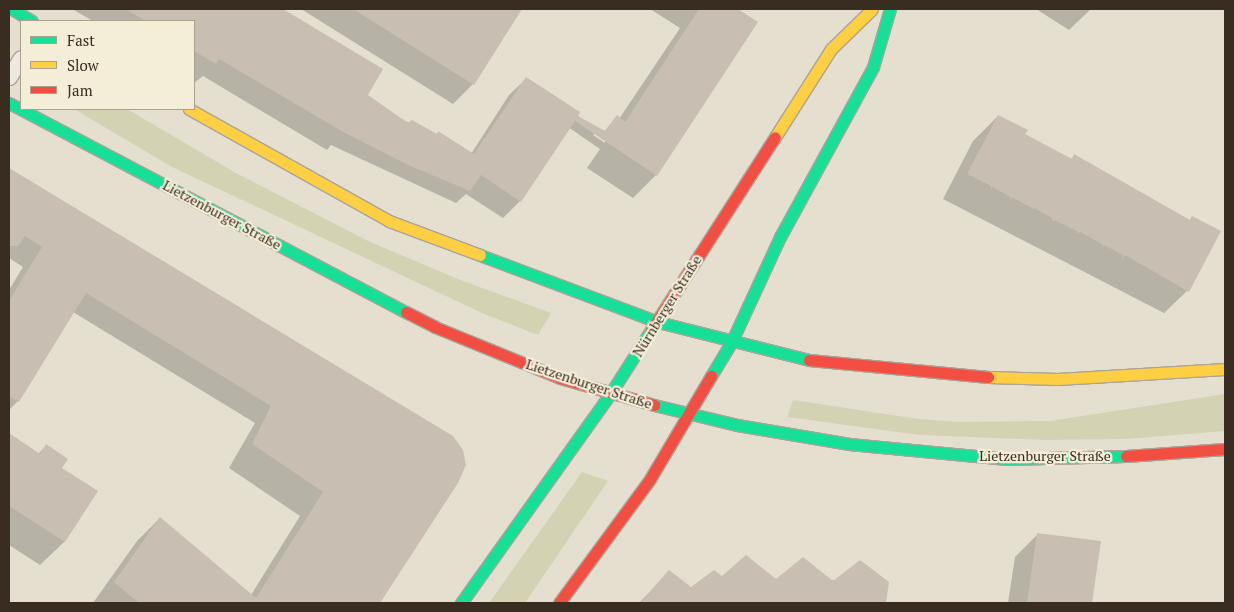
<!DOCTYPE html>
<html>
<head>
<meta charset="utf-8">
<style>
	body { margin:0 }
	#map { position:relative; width:1234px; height:612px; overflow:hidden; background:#e5dfd0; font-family:"PT Serif",serif }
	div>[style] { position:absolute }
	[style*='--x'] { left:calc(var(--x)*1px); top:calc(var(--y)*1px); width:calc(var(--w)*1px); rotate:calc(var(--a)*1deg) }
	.green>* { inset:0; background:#d3d3b3 }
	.shadow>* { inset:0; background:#0003 }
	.building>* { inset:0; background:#c8beb1 }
	.roads { filter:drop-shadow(1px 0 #aaa499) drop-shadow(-1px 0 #aaa499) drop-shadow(0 1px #aaa499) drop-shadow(0 -1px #aaa499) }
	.lane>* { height:15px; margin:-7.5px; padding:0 7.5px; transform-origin:7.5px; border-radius:7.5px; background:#ede9e1 }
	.fast>* { height:11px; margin:-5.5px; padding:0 5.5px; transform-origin:5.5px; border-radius:5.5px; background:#16e098 }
	.slow>* { height:11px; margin:-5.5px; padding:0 5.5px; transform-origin:5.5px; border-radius:5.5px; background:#ffcf43 }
	.jam>* { height:11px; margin:-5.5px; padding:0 5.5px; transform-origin:5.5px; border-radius:5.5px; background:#f24e42 }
	span { translate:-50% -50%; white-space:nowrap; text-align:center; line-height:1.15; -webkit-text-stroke:4.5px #f4edd7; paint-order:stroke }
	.street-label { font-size:14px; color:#392d21 }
	.frame { position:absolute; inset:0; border:10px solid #392d21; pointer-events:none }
	.legend { position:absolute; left:20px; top:20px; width:175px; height:90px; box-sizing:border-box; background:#f4edd7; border:1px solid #a9a08e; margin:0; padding:6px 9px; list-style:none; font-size:15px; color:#392d21 }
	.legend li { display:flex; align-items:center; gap:10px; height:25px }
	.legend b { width:25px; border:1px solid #a9a08e }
</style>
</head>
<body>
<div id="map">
	<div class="green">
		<i style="clip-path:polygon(74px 109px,127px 109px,236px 173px,370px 242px,463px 281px,551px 313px,538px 335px,482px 313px,172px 167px)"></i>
		<i style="clip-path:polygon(1225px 394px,1225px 431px,1127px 439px,1046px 440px,920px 435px,787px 417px,793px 400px,919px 419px,959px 422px,1050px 421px)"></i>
		<i style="clip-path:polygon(582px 472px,608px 481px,525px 603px,489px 603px)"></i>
	</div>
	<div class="shadow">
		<i style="clip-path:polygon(evenodd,72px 9px,280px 9px,382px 69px,363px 100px,471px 154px,509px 95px,527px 78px,572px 122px,578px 118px,604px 132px,617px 117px,619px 119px,680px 28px,650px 9px,737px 9px,656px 175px,633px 198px,587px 168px,600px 149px,568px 127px,520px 201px,503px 218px,466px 194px,456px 203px,331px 145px,327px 150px,203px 76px,194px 83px,194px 21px,93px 21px,72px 9px,595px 133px,605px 140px,605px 143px,593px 135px,595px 133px)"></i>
		<i style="clip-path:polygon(301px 9px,520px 9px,473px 84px,453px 104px)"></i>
		<i style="clip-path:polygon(1036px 9px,1091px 9px,1069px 30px)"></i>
		<i style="clip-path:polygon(998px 116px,1024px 135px,1071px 159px,1075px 156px,1189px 221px,1192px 217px,1189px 289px,1164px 313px,943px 199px,973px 141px)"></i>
		<i style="clip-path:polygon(9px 171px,118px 238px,457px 483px,379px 603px,93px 603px,137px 541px,160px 518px,251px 595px,300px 516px,229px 468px,255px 423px,73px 312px,18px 401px,9px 410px,9px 290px,23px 267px,9px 258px)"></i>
		<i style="clip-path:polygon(9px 435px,38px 454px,46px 446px,61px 468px,96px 491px,64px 542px,40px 565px,9px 545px)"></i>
		<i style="clip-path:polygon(1038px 534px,1099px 542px,1089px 603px,1008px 603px,1015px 557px)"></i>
		<i style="clip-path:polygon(669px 572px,691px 589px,722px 577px,888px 582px,885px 603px,639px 603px)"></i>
	</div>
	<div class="building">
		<i style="clip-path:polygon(125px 9px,283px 9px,383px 69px,368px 95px,408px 123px,412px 120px,437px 134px,438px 131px,474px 154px,526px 77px,580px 112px,578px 116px,605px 131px,617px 115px,625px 122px,699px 9px,738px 9px,758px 22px,657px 176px,575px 121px,521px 202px,481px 175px,470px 191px,408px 165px,345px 133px,219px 59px,216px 64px,194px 51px,194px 21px,146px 21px)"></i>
		<i style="clip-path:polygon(353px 9px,522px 9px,474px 85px)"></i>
		<i style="clip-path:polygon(998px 115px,1028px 130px,1025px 134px,1072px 159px,1074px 154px,1190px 220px,1192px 216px,1221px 231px,1189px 292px,1125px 255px,1121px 261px,1123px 255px,1104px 245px,1103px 247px,1102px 244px,1080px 232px,1078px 234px,1077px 231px,1054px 220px,1053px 222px,1052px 218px,1034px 208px,1031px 210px,1032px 208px,1013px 198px,1010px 200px,1011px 197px,992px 187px,991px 190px,991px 186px,967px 174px)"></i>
		<i style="clip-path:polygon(9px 168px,453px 436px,463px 450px,466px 465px,458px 483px,380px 603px,139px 603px,114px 582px,160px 517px,256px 598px,323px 492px,252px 444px,271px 406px,86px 293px,19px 402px,9px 396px,9px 301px,42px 247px,25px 236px,18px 246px,9px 246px)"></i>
		<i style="clip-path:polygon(9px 433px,40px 454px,46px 444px,68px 459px,62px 468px,98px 491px,65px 542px,9px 506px)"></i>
		<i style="clip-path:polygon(1037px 533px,1101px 541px,1092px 603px,1027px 603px)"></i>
		<i style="clip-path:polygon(746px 555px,776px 579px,803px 557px,833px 581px,860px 560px,889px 582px,886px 603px,640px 603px,669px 570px,691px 587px,714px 570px,722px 576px)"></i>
	</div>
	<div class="roads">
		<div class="lane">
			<i style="--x:9;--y:77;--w:22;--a:-58"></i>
		</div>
		<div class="fast">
			<i style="--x:12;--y:9;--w:23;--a:31"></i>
			<i style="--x:9;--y:103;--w:449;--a:27.8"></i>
			<i style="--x:480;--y:255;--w:190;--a:20.6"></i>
			<i style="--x:658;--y:322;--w:156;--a:14.1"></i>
			<i style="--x:711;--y:376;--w:39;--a:-59"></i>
			<i style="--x:731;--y:343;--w:117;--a:-65.2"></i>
			<i style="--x:780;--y:237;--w:194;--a:-61.3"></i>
			<i style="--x:873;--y:67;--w:60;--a:-73.7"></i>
			<i style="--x:654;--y:405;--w:85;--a:13.5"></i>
			<i style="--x:737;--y:425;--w:114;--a:9.6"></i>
			<i style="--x:849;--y:444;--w:159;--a:5.4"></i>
			<i style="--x:1007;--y:459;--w:119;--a:-1.4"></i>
			<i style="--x:461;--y:603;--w:257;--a:-54.5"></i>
			<i style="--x:610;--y:394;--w:76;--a:-57.4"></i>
		</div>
		<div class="slow">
			<i style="--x:189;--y:109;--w:229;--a:29.2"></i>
			<i style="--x:389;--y:221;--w:97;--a:20.5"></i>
			<i style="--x:775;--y:137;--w:104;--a:-57.5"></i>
			<i style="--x:831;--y:49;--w:57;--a:-44.3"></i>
			<i style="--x:988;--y:377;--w:70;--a:1.6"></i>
			<i style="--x:1058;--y:379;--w:167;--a:-3.4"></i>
		</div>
		<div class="jam">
			<i style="--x:406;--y:312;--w:33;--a:27"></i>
			<i style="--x:435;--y:327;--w:135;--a:22.2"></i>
			<i style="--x:560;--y:378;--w:98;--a:16"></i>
			<i style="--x:651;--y:330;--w:229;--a:-57.3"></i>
			<i style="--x:809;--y:360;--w:180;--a:5.4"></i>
			<i style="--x:1126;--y:456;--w:99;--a:-4"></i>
			<i style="--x:559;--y:603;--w:154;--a:-53.7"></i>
			<i style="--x:650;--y:479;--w:120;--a:-59.4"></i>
		</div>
	</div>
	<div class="street-label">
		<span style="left:222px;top:215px;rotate:28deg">Lietzenburger Straße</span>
		<span style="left:667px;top:306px;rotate:-58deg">Nürnberger Straße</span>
		<span style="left:589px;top:384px;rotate:18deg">Lietzenburger Straße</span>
		<span style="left:1045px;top:456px">Lietzenburger Straße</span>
	</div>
	<div class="frame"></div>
	<ul class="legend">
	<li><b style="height:6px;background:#16e098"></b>Fast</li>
	<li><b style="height:6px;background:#ffcf43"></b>Slow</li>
	<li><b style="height:6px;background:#f24e42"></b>Jam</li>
	</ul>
</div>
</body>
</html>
